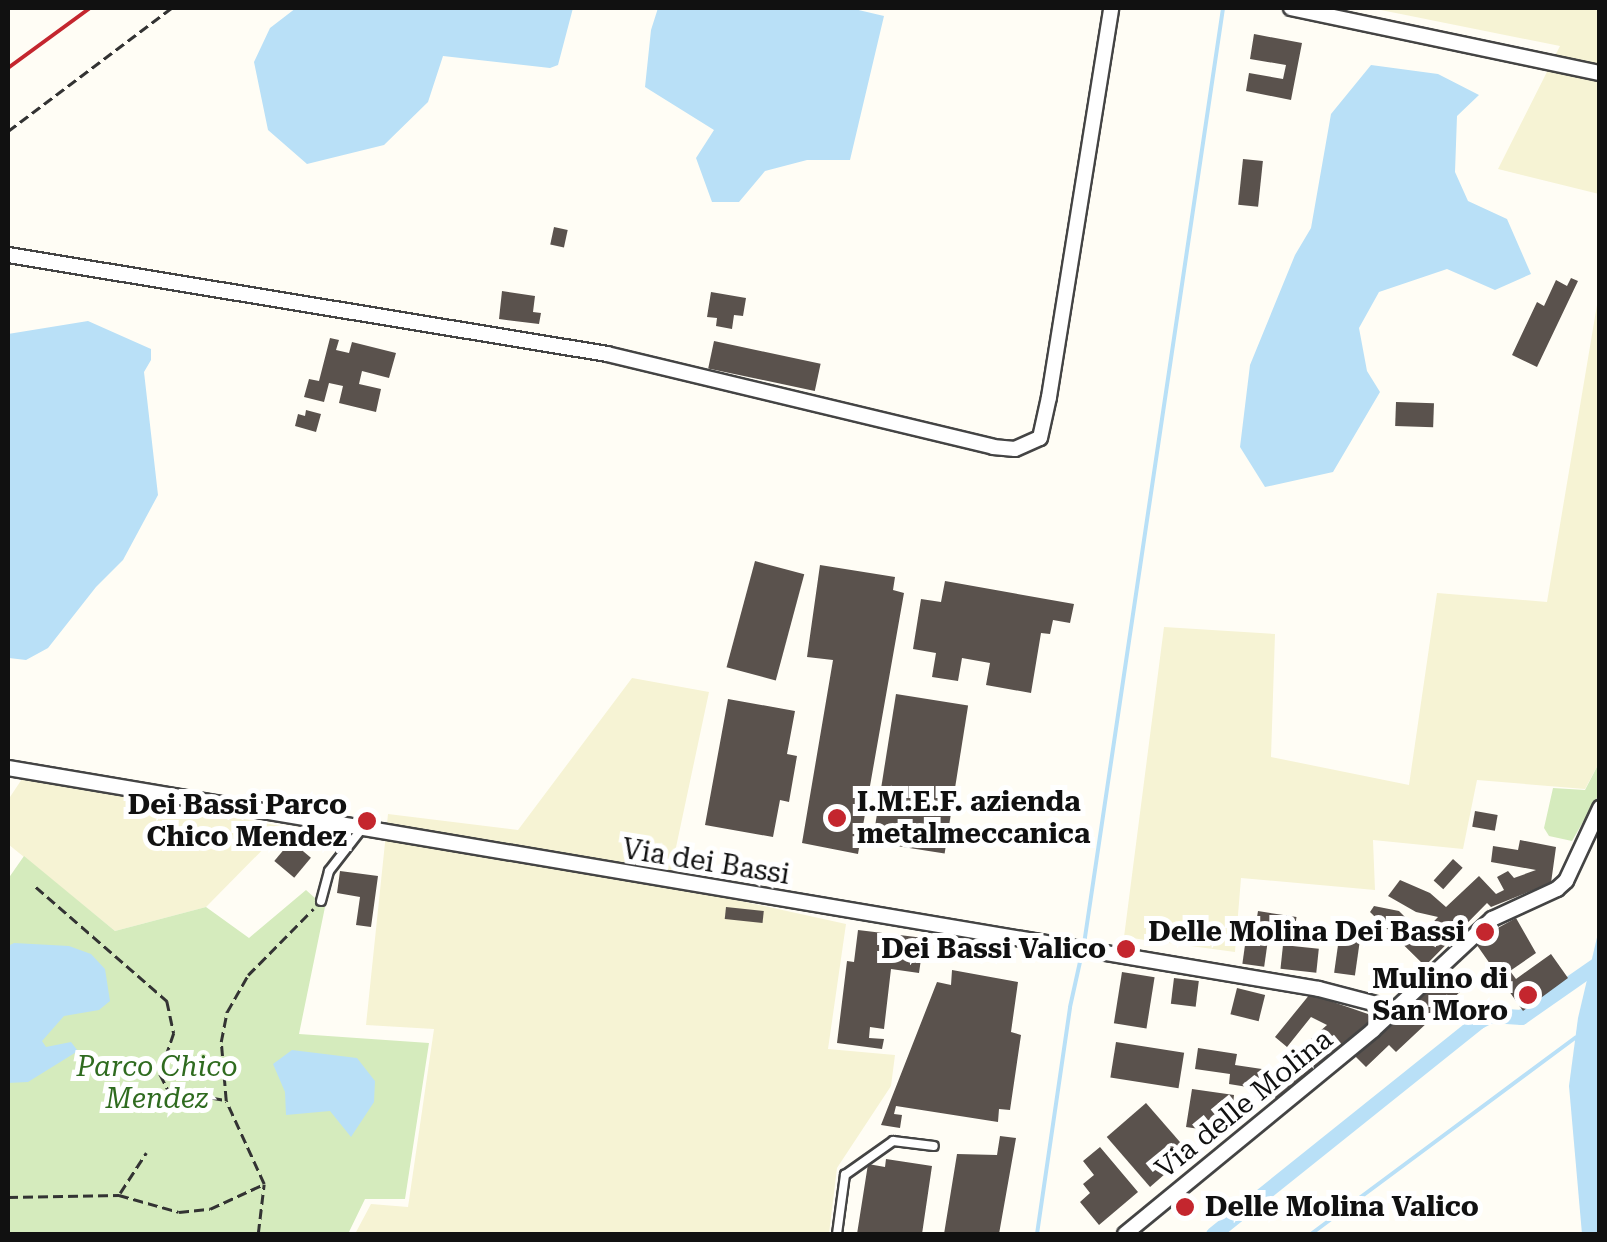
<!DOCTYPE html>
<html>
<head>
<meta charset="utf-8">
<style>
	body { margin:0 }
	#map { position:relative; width:1607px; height:1242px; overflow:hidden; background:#fffdf5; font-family:"Roboto Serif",serif }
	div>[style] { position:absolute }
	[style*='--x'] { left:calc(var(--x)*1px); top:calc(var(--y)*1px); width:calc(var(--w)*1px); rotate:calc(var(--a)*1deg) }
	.farmland>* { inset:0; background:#f6f3d4 }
	.green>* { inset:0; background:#d5ebbd }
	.water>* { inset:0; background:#b9e0f7 }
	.stream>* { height:4px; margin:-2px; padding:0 2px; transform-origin:2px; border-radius:2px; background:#b9e0f7 }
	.canal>* { height:15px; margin:-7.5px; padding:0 7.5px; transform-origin:7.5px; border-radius:7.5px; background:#b9e0f7 }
	.building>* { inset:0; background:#5a524d; transform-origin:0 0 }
	.path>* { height:2.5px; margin-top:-1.25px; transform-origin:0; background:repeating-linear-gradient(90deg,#333 0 10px,transparent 0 15px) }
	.roads { filter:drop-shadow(2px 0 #444) drop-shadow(-2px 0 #444) drop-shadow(0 2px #444) drop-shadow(0 -2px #444) }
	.service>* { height:8px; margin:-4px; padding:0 4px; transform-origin:4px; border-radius:4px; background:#fff }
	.minor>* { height:14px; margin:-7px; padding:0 7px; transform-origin:7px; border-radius:7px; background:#fff }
	.rail>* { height:4px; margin:-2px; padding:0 2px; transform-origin:2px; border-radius:2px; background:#c4262e }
	.dots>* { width:28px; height:28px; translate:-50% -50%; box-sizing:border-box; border:5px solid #fff; border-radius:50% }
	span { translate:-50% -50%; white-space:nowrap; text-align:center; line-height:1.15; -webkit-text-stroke:10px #fff; paint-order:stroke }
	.poi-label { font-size:28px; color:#111; font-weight:700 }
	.left { translate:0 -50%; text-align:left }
	.right { translate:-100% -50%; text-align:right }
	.street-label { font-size:28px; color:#111 }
	.park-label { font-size:28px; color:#2f6b1f; font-style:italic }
	.frame { position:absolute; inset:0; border:10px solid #111; pointer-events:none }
</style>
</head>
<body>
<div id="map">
	<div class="farmland">
		<i style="clip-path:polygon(1371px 8px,1599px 8px,1599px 194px,1498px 169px,1560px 46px)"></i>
		<i style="clip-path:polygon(1599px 293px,1600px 761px,1585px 789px,1477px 780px,1463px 849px,1373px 840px,1375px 890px,1241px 878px,1235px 952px,1124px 937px,1164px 627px,1275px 634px,1271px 757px,1409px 785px,1437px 593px,1547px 602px)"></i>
		<i style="clip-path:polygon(632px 678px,709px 692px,668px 885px,846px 924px,828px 1049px,895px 1055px,891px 1086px,837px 1168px,829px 1234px,355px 1234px,371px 1204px,408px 1207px,434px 1029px,366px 1025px,388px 814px,518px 830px)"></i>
		<i style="clip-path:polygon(24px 776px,285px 827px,206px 907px,115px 931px,8px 844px,8px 800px)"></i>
	</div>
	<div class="green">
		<i style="clip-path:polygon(1599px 763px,1599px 794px,1572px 841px,1549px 836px,1544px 828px,1553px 788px,1585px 790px)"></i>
		<i style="clip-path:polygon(24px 856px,115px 931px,206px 907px,249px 938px,306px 890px,325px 907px,299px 1034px,429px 1043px,405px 1199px,365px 1199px,348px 1234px,8px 1234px,8px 879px)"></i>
	</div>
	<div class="water">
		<i style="clip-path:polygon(296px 8px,573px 8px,558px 65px,550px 68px,443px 56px,428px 102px,384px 145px,307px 164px,268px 130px,254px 62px,270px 28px)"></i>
		<i style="clip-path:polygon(658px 8px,850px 8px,884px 16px,850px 160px,807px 160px,765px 171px,739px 202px,712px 202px,696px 158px,714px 130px,645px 87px,651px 30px)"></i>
		<i style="clip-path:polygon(1371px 65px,1438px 74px,1479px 95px,1457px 116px,1455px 172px,1468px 201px,1507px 219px,1531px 274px,1495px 290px,1447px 269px,1379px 292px,1359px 328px,1367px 371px,1380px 392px,1333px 472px,1265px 487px,1240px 447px,1250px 365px,1295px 255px,1311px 228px,1331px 114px)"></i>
		<i style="clip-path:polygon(88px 321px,151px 349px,151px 360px,144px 372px,158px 495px,123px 560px,96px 587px,48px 648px,26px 660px,9px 658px,8px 334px)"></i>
		<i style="clip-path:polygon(1599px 929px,1599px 1234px,1582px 1234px,1569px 1086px,1578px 1018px)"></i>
		<i style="clip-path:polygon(14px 943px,69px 946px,91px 954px,105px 969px,110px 1001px,99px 1010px,64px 1016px,42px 1041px,46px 1047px,71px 1042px,78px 1051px,28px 1082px,8px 1083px,8px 946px)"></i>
		<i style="clip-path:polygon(292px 1050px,357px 1058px,375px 1081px,374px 1102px,351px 1137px,330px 1111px,286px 1115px,285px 1092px,273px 1064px)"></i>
	</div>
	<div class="stream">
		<i style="--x:1084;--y:944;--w:946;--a:-81.55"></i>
		<i style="--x:1037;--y:1234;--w:229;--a:-81.7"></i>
		<i style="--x:1070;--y:1007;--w:55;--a:-77.5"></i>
		<i style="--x:1311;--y:1234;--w:330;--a:-36.6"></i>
	</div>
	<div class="canal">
		<i style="--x:1213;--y:1234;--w:341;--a:-38.7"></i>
		<i style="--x:1479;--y:1021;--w:13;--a:-27"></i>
		<i style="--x:1491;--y:1015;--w:30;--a:4"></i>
		<i style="--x:1521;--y:1017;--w:89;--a:-34.9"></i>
	</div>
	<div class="building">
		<i style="clip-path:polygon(1254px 34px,1302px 43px,1291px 100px,1246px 91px,1249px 73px,1283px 79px,1286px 65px,1250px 59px)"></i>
		<i style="left:1243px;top:159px;width:20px;height:46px;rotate:6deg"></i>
		<i style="left:554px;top:227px;width:14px;height:18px;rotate:12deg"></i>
		<i style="clip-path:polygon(1571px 278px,1578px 281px,1537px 367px,1512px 355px,1537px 302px,1544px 306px,1556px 280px,1567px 286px)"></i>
		<i style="clip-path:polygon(502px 291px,535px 296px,533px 312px,541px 313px,539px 324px,499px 319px)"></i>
		<i style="clip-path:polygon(711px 292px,746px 298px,743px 316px,734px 315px,732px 329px,716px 326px,717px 318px,707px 317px)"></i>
		<i style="clip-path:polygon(330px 338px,339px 340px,336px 350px,349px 353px,352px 342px,396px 353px,389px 378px,362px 371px,359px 384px,381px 389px,376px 412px,339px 403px,343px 386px,329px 383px,324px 402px,304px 397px,309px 379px,319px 381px)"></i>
		<i style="left:714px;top:341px;width:109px;height:28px;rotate:12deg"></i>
		<i style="left:1396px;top:402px;width:38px;height:24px;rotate:2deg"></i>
		<i style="clip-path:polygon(306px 410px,321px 414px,316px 432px,295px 426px,298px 414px,305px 416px)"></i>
		<i style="left:755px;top:561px;width:51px;height:110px;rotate:15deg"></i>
		<i style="clip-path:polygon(820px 565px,895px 577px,893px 590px,904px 593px,858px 854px,802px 843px,833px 660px,807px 657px)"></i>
		<i style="clip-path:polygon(945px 581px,1074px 604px,1070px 623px,1053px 620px,1050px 634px,1041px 633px,1031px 693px,986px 685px,990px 663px,962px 658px,958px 681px,932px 677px,936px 653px,913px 649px,921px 599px,941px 602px)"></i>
		<i style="left:896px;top:694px;width:73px;height:150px;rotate:9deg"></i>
		<i style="clip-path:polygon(728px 699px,795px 711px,787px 754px,797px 756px,789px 802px,780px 800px,773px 837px,705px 825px)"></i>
		<i style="left:1475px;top:811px;width:23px;height:16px;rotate:10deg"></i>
		<i style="clip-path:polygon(1520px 840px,1556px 847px,1551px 883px,1491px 907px,1487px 903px,1425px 966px,1370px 912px,1374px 906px,1399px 911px,1422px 934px,1438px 917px,1416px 912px,1388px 896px,1400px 880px,1430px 893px,1446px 907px,1479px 876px,1496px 894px,1504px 890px,1497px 877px,1508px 871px,1514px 878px,1536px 870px,1491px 862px,1493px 846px,1518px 850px)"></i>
		<i style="left:291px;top:841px;width:26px;height:26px;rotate:40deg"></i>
		<i style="left:1453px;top:859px;width:13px;height:29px;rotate:42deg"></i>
		<i style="clip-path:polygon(340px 871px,378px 876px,371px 927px,356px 925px,360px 897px,337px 893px)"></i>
		<i style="left:726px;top:907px;width:38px;height:12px;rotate:6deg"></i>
		<i style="left:1258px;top:911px;width:39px;height:22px;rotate:9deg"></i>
		<i style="clip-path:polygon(1516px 918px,1536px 953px,1510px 971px,1516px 979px,1551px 954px,1568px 978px,1523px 1011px,1474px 941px)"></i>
		<i style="clip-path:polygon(858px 930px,924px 938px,919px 973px,891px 969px,884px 1029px,870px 1027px,869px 1038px,884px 1039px,882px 1049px,837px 1043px,847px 961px,854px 962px)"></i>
		<i style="left:1246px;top:938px;width:22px;height:26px;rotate:8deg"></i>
		<i style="left:1339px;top:938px;width:21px;height:35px;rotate:8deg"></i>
		<i style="left:1283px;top:945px;width:36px;height:24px;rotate:6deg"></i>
		<i style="clip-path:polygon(952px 970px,1018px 982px,1011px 1032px,1021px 1035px,1010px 1110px,999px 1109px,998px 1122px,896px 1106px,894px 1114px,902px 1115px,900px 1128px,881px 1125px,937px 982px,951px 985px)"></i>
		<i style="clip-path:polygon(1443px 971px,1462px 990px,1396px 1052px,1389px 1045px,1366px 1067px,1354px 1055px)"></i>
		<i style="left:1122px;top:972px;width:33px;height:52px;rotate:9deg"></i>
		<i style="left:1174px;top:978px;width:25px;height:26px;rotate:7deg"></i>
		<i style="left:1237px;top:988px;width:29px;height:27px;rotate:14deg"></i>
		<i style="clip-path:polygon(1310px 994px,1368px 1014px,1372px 1022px,1277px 1101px,1272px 1091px,1229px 1084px,1230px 1074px,1195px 1069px,1198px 1048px,1237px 1054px,1235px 1065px,1275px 1071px,1327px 1025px,1311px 1017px,1287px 1047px,1275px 1037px)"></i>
		<i style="left:1116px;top:1042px;width:69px;height:36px;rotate:9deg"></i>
		<i style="clip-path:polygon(1192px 1089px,1234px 1095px,1233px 1105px,1227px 1104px,1224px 1122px,1207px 1120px,1206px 1130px,1186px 1127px)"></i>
		<i style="left:1146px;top:1103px;width:66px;height:52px;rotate:49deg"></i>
		<i style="clip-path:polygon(1000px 1136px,1016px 1138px,999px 1234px,944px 1234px,957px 1154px,997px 1155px)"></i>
		<i style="clip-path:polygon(1100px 1147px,1138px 1192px,1099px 1225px,1080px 1202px,1090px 1193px,1083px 1184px,1094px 1175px,1083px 1161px)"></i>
		<i style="clip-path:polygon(886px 1159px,932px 1166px,922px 1234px,857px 1234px,868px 1164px,885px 1167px)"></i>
	</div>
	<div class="path">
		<i style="--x:8;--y:131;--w:204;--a:-37"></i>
		<i style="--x:36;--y:887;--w:174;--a:41"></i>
		<i style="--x:167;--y:1001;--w:33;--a:78"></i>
		<i style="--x:174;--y:1033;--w:43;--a:108.9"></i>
		<i style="--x:160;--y:1074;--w:18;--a:63"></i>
		<i style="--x:168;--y:1090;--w:58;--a:10"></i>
		<i style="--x:120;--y:1193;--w:48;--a:-57"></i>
		<i style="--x:8;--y:1197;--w:111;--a:-1"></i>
		<i style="--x:119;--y:1195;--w:62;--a:15.8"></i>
		<i style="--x:179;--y:1212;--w:31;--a:-6"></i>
		<i style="--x:210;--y:1209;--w:57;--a:-24.8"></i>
		<i style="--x:258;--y:1234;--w:50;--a:-83.2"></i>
		<i style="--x:264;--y:1184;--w:91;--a:-114.6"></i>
		<i style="--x:226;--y:1101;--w:59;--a:-94.8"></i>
		<i style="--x:221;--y:1042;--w:31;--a:-79"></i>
		<i style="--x:227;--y:1012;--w:43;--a:-60.4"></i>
		<i style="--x:248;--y:975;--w:93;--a:-45.4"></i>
	</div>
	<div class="roads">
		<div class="service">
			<i style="--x:321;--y:901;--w:31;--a:-75"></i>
			<i style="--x:329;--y:871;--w:51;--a:-52.2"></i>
			<i style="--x:837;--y:1234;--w:60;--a:-82.3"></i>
			<i style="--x:845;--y:1175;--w:59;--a:-35.3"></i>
			<i style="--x:893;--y:1141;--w:41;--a:7"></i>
		</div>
		<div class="minor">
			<i style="--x:1291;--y:8;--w:316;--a:11.9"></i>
			<i style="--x:8;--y:255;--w:607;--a:9.38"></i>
			<i style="--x:607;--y:354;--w:397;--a:13.5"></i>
			<i style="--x:993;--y:447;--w:22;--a:5"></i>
			<i style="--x:1015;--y:449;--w:27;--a:-24"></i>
			<i style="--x:1040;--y:438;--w:42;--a:-77.6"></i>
			<i style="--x:1049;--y:397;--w:394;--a:-80.9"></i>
			<i style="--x:8;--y:768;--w:1329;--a:9.57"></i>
			<i style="--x:1319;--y:989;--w:79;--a:14.7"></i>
			<i style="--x:1125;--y:1234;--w:321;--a:-39.4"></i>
			<i style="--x:1373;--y:1030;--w:163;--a:-43"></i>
			<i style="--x:1492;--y:919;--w:72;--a:-24.8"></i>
			<i style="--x:1557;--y:889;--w:12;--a:-42"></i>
			<i style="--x:1566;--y:881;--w:81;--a:-65"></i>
		</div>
	</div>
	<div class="rail">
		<i style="--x:8;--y:68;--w:102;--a:-36.2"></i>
	</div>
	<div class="dots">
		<i style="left:837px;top:818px;background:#c4262e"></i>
		<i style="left:367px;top:821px;background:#c4262e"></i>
		<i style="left:1485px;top:932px;background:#c4262e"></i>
		<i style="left:1126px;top:949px;background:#c4262e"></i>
		<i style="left:1528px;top:995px;background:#c4262e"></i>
		<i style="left:1185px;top:1207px;background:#c4262e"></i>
	</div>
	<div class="poi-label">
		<span class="left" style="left:857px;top:818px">I.M.E.F. azienda<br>metalmeccanica</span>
		<span class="right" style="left:347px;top:821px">Dei Bassi Parco<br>Chico Mendez</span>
		<span class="right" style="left:1465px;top:932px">Delle Molina Dei Bassi</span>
		<span class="right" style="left:1106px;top:949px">Dei Bassi Valico</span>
		<span class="right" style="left:1508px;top:995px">Mulino di<br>San Moro</span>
		<span class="left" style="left:1205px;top:1207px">Delle Molina Valico</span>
	</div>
	<div class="street-label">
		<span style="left:706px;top:862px;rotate:9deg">Via dei Bassi</span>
		<span style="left:1244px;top:1104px;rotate:-39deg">Via delle Molina</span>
	</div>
	<div class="park-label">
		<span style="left:157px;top:1083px">Parco Chico<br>Mendez</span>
	</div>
	<div class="frame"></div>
</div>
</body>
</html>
